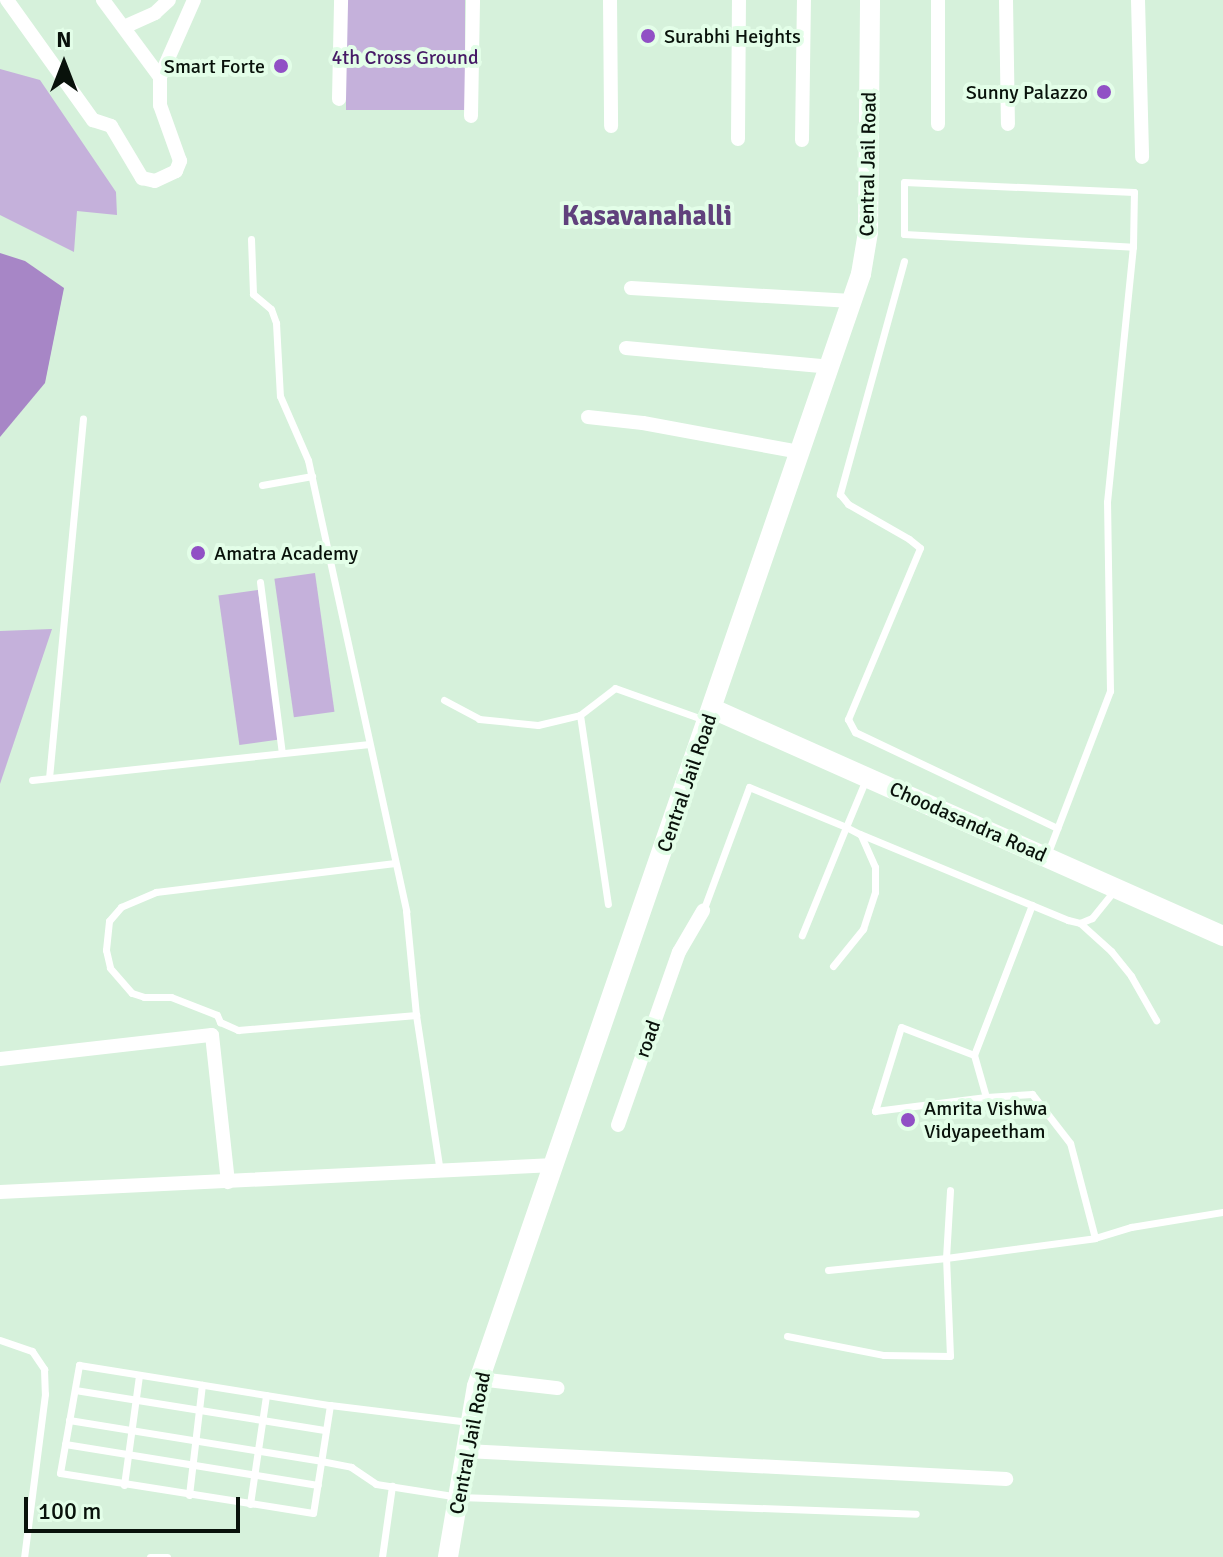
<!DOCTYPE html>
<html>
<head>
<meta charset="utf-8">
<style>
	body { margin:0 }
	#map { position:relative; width:1223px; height:1557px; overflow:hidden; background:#d6f1db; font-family:Signika,sans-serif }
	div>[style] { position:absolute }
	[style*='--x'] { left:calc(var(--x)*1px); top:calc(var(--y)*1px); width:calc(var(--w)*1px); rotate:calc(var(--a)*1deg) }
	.green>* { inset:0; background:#c5b1db; transform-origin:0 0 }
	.water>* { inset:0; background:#a786c6 }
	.lane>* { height:7px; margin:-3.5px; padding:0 3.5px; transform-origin:3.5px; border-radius:3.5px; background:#fff }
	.street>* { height:14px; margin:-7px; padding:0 7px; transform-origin:7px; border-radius:7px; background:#fff }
	.secondary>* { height:20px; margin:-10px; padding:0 10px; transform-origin:10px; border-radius:10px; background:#fff }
	.dots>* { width:22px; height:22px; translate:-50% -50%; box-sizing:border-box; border:4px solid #e3fee8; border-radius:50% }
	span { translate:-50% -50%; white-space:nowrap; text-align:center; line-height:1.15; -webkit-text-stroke:8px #e3fee8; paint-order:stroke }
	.poi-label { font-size:20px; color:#09120b }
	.left { translate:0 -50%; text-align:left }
	.right { translate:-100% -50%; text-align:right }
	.park-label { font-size:20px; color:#461a66 }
	.street-label { font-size:20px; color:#09120b }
	.district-label { font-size:28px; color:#60417c; font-weight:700 }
	.north { position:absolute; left:24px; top:24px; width:80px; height:80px; -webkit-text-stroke:6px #e3fee8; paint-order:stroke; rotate:0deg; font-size:22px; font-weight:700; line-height:32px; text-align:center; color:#09120b }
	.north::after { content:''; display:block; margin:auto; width:28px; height:36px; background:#09120b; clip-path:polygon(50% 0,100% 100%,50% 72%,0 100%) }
	.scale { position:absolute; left:24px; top:1497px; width:216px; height:36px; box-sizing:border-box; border:4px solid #09120b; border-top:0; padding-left:10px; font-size:24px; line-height:28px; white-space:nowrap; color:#09120b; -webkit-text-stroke:6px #e3fee8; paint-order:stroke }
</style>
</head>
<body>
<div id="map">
	<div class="green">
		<i style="left:346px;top:0;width:119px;height:110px"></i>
		<i style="clip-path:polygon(0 69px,40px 80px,116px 192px,117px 215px,77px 211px,74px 252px,0 215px)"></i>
		<i style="left:315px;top:573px;width:140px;height:41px;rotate:82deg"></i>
		<i style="left:258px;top:590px;width:151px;height:40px;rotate:82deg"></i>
		<i style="clip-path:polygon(52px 629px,0 784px,0 631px)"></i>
	</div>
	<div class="water">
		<i style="clip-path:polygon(0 253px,25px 261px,64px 288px,45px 383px,0 437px)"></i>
	</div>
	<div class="lane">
		<i style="--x:251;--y:239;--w:55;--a:87.9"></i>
		<i style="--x:253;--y:294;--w:23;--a:40"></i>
		<i style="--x:271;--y:309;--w:15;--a:70"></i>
		<i style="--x:276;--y:323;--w:73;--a:86.9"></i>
		<i style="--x:280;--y:396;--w:70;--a:66.4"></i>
		<i style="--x:308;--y:460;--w:462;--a:77.7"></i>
		<i style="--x:406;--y:911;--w:104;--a:84.5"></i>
		<i style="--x:416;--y:1015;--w:159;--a:81.3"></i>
		<i style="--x:904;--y:261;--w:242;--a:105.4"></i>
		<i style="--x:840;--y:494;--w:13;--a:51"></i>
		<i style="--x:848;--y:504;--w:70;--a:29.8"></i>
		<i style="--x:909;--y:539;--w:14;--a:39"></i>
		<i style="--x:920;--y:548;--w:186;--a:112.8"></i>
		<i style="--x:848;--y:719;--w:15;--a:62"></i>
		<i style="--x:855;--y:732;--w:224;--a:25.4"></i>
		<i style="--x:262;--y:485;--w:51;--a:-10.2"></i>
		<i style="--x:260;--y:582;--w:172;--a:82.7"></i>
		<i style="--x:444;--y:700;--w:40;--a:28"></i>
		<i style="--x:479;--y:719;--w:59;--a:5.8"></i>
		<i style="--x:538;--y:725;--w:43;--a:-13.4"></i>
		<i style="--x:580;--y:715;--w:44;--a:-37.6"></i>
		<i style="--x:615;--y:688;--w:96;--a:19.6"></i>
		<i style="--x:580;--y:715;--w:191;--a:81.6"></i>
		<i style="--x:49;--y:778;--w:361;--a:-84.6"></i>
		<i style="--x:866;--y:779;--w:52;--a:112.6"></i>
		<i style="--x:846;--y:827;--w:16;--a:27"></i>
		<i style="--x:860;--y:834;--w:225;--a:22.5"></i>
		<i style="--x:1068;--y:920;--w:12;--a:14"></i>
		<i style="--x:1080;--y:923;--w:13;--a:-23"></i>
		<i style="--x:1092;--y:918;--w:35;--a:-51"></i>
		<i style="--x:32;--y:780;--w:337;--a:-6.1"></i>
		<i style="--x:1047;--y:855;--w:176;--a:-69"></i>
		<i style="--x:1110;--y:691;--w:189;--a:-90.9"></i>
		<i style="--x:1107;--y:502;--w:256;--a:-84.2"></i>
		<i style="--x:1133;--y:247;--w:55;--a:-89"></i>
		<i style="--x:1134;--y:192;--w:230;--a:-177.5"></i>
		<i style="--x:904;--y:182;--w:52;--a:90"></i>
		<i style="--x:904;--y:234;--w:229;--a:3.2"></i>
		<i style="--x:395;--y:863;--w:241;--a:173.1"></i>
		<i style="--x:156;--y:892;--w:38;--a:157"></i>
		<i style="--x:121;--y:907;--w:18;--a:131"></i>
		<i style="--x:109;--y:921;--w:29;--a:96"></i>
		<i style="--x:106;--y:950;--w:18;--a:77"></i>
		<i style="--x:110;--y:968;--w:33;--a:49"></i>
		<i style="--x:132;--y:993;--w:13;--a:18"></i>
		<i style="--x:144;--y:997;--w:27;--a:0"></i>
		<i style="--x:171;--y:997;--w:49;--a:21.4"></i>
		<i style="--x:217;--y:1015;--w:8;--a:67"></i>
		<i style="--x:220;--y:1022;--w:20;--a:24"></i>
		<i style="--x:238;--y:1030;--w:179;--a:-4.8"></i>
		<i style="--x:703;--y:911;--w:132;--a:-69.6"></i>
		<i style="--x:749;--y:787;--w:105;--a:22.4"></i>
		<i style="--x:846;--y:827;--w:117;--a:112.2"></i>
		<i style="--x:1080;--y:923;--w:42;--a:42.1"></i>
		<i style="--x:1111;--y:951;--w:32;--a:51"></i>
		<i style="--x:1131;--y:976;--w:51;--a:60.4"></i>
		<i style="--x:833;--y:966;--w:48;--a:-51"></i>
		<i style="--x:863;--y:929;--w:39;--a:-72"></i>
		<i style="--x:875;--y:892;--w:25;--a:-90"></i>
		<i style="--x:875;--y:867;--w:34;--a:-114"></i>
		<i style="--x:974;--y:1055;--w:78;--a:-159"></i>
		<i style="--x:901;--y:1027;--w:88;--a:107.2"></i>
		<i style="--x:875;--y:1111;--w:112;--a:-7.2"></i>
		<i style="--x:1095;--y:1238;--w:38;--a:-17"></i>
		<i style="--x:1131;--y:1227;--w:93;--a:-9.3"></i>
		<i style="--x:828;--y:1270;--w:119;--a:-5.8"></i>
		<i style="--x:946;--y:1258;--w:68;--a:-86.6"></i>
		<i style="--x:787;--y:1336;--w:99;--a:11.1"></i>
		<i style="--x:884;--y:1355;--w:66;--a:0.9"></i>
		<i style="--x:950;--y:1356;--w:98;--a:-92.3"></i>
		<i style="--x:946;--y:1258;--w:150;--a:-7.6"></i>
		<i style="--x:1095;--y:1238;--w:98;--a:-104.7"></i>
		<i style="--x:1070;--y:1143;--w:62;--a:-127.8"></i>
		<i style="--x:1032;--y:1094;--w:46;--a:176.3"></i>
		<i style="--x:986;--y:1097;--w:44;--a:-105.9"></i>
		<i style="--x:974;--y:1055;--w:161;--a:-68.9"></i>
		<i style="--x:0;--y:1340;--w:34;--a:19"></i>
		<i style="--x:32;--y:1351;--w:22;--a:56"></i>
		<i style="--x:44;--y:1369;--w:25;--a:88"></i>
		<i style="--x:45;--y:1394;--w:164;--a:97.3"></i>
		<i style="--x:75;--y:1390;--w:254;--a:9.1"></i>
		<i style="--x:330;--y:1405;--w:109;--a:98.9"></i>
		<i style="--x:313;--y:1513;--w:256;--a:-171"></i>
		<i style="--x:60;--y:1473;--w:110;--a:-80"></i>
		<i style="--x:79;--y:1365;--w:254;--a:9.1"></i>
		<i style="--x:330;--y:1405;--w:140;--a:7"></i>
		<i style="--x:69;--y:1420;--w:255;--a:9.2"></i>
		<i style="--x:321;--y:1461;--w:31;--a:11"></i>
		<i style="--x:351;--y:1467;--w:30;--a:34"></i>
		<i style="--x:376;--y:1484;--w:84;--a:8.9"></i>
		<i style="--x:459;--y:1497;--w:457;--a:2.1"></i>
		<i style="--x:65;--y:1444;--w:256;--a:9.2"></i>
		<i style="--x:124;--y:1485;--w:111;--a:-82.2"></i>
		<i style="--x:189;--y:1495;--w:111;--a:-83.3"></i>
		<i style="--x:250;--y:1504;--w:110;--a:-81.6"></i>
		<i style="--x:150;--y:1557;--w:17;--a:0"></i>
		<i style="--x:382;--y:1557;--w:72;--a:-82"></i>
	</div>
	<div class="street">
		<i style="--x:7;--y:0;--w:148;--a:54.4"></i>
		<i style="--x:93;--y:120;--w:19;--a:18"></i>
		<i style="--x:111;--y:126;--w:61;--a:59.2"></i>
		<i style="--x:142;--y:178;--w:13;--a:13"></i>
		<i style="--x:155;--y:181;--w:23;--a:-25"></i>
		<i style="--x:176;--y:171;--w:11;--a:-68"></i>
		<i style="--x:180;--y:161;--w:59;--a:-109.7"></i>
		<i style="--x:160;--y:105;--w:28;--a:-90"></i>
		<i style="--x:160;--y:77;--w:96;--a:-126.5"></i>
		<i style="--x:610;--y:0;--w:126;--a:89.5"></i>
		<i style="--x:1006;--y:0;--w:124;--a:89.1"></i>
		<i style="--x:1138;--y:0;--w:157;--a:88.5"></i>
		<i style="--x:124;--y:27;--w:34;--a:-24"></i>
		<i style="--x:155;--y:13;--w:19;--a:-43"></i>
		<i style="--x:160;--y:77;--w:84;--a:-66.2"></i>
		<i style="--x:339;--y:99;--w:99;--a:-88.8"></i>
		<i style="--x:471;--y:116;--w:116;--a:-89"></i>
		<i style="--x:938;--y:124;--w:124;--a:-90"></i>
		<i style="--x:738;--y:139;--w:139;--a:-89.6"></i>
		<i style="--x:802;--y:140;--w:140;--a:-89.2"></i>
		<i style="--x:631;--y:288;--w:221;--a:3.4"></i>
		<i style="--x:626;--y:348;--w:204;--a:5.3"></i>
		<i style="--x:588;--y:417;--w:55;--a:6.2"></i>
		<i style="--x:643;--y:423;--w:160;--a:10.5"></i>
		<i style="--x:0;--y:1059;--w:213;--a:-6.5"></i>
		<i style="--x:212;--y:1035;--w:148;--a:83.8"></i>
		<i style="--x:618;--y:1125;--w:183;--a:-70.6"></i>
		<i style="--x:679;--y:952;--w:48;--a:-59.7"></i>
		<i style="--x:0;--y:1192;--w:555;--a:-2.79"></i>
		<i style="--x:479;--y:1379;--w:79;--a:6.6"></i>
		<i style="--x:466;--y:1451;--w:541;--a:2.97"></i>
	</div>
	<div class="secondary">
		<i style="--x:713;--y:709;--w:558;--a:23.99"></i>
		<i style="--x:448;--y:1557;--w:173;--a:-80.4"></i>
		<i style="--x:477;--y:1386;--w:1176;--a:-70.95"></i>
		<i style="--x:861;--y:274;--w:43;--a:-80.5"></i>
		<i style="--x:868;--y:232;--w:232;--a:-89.5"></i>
	</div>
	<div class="dots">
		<i style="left:648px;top:36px;background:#9150c5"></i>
		<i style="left:281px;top:66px;background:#9150c5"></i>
		<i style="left:1104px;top:92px;background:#9150c5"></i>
		<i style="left:198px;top:553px;background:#9150c5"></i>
		<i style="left:908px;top:1120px;background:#9150c5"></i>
	</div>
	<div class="poi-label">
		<span class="left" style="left:664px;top:36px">Surabhi Heights</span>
		<span class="right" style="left:265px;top:66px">Smart Forte</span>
		<span class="right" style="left:1088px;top:92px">Sunny Palazzo</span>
		<span class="left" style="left:214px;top:553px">Amatra Academy</span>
		<span class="left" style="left:924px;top:1120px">Amrita Vishwa<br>Vidyapeetham</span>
	</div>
	<div class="park-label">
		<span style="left:405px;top:57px">4th Cross Ground</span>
	</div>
	<div class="street-label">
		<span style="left:868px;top:164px;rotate:-89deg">Central Jail Road</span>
		<span style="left:687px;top:783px;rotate:-71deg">Central Jail Road</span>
		<span style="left:968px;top:822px;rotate:24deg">Choodasandra Road</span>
		<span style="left:648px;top:1039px;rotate:-70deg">road</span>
		<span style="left:470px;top:1443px;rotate:-79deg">Central Jail Road</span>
	</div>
	<div class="district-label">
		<span style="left:647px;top:216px">Kasavanahalli</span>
	</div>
	<div class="north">N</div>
	<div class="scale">100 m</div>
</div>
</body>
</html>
